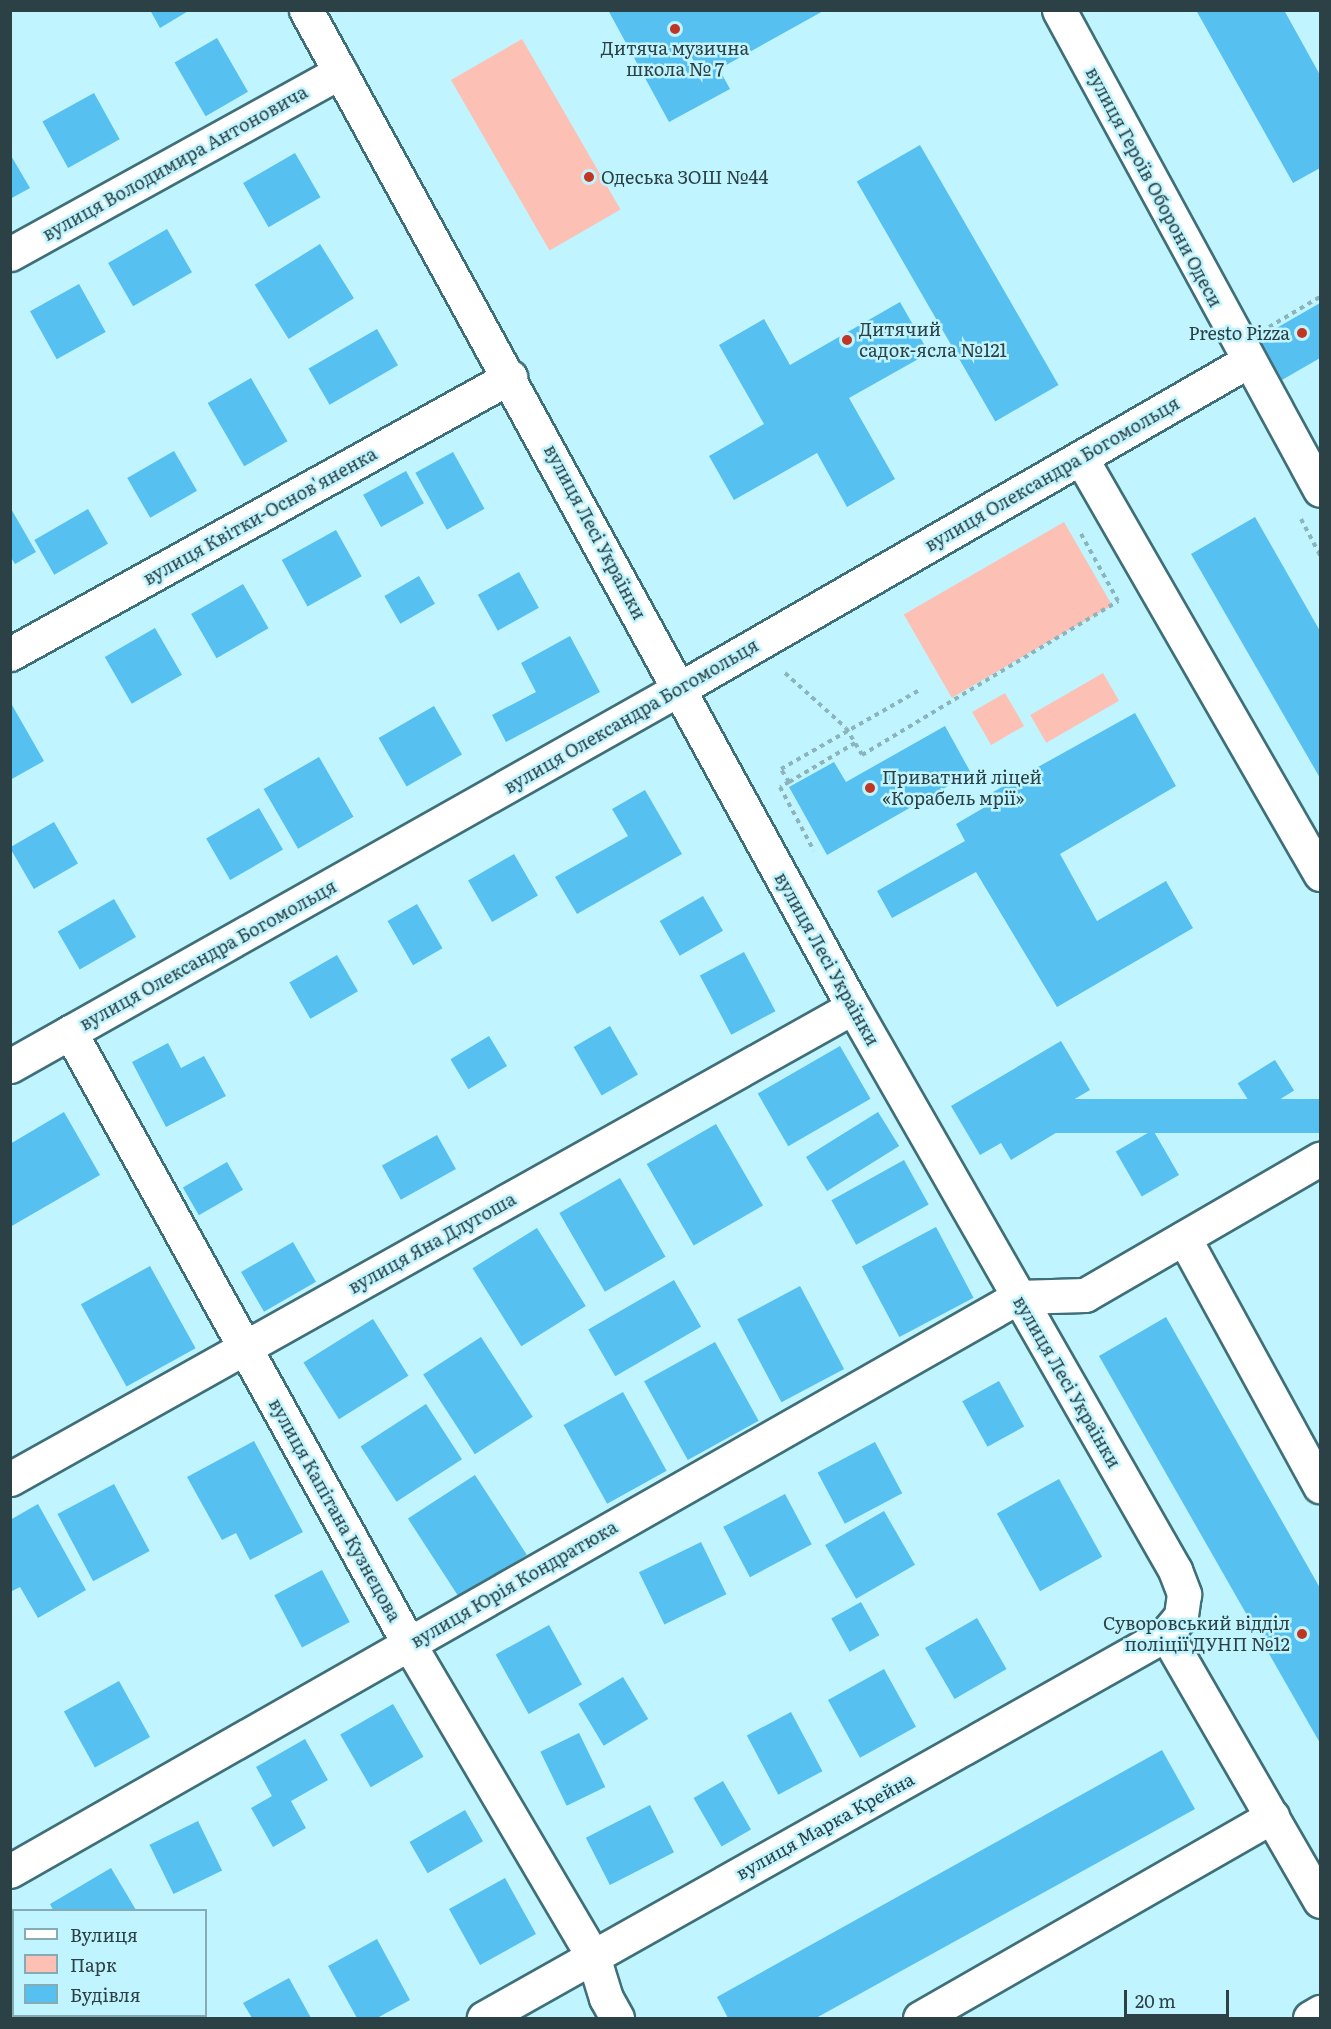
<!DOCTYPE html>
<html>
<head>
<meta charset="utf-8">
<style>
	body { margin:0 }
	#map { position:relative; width:1331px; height:2029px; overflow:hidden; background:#c0f4fe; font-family:Literata,serif }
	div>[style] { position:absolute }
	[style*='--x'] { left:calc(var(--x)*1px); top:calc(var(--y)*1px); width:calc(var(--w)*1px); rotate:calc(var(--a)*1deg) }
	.green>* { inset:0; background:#fdc0b4; transform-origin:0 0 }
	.building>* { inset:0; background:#56c0f0; transform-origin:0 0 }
	.path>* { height:4px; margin-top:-2px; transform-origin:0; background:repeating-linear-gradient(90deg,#8bb4bc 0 4.5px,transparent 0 9px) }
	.roads { filter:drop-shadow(2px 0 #3f6f78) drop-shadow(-2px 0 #3f6f78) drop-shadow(0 2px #3f6f78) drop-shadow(0 -2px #3f6f78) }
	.minor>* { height:33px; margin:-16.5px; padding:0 16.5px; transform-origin:16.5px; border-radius:16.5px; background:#fff }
	.dots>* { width:16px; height:16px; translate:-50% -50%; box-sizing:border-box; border:3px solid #c0f4fe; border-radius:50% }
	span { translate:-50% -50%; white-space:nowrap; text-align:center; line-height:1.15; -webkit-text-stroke:5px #c0f4fe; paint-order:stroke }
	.poi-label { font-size:18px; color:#2c4145 }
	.left { translate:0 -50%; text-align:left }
	.right { translate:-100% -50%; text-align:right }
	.street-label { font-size:18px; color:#2c4145 }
	.frame { position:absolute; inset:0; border:12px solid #2c4145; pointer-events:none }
	.legend { position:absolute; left:12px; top:1909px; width:195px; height:108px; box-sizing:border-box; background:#c0f4fe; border:2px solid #85acb4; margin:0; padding:8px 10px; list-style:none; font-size:18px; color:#2c4145 }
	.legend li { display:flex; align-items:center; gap:12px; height:30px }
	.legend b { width:30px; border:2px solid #85acb4 }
	.scale { position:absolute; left:1124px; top:1990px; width:105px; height:27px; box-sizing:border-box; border:3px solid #2c4145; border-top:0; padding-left:8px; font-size:18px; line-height:21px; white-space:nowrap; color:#2c4145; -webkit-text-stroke:4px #c0f4fe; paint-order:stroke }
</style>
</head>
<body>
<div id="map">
	<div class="green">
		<i style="left:522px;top:39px;width:197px;height:82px;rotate:60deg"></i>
		<i style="left:1064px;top:522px;width:96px;height:185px;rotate:60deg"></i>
		<i style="left:1103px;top:673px;width:32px;height:84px;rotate:60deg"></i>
		<i style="left:1005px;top:693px;width:38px;height:38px;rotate:60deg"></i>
	</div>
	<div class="building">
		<i style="clip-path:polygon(150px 10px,190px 10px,160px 28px)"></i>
		<i style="clip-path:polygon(608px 10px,687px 12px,825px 10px,719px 69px,730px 89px,669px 122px)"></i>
		<i style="clip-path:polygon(1196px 10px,1284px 10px,1320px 75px,1320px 168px,1293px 183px)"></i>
		<i style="left:217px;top:38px;width:62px;height:49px;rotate:60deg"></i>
		<i style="left:94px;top:93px;width:53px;height:59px;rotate:61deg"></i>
		<i style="left:920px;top:145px;width:277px;height:73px;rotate:60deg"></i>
		<i style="left:295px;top:153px;width:51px;height:60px;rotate:60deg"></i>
		<i style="clip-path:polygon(10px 154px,30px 188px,10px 199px)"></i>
		<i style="left:167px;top:229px;width:50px;height:68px;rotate:60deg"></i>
		<i style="left:320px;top:244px;width:64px;height:77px;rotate:58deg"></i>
		<i style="left:79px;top:284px;width:55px;height:56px;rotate:61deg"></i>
		<i style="clip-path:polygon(900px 302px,929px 353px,849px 398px,895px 479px,847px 507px,817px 453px,734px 500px,709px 456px,764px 424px,719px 345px,764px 319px,790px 365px)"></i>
		<i style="clip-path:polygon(1320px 303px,1320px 358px,1282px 380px,1259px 338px)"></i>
		<i style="left:377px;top:329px;width:42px;height:79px;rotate:60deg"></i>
		<i style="left:251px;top:378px;width:73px;height:50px;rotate:60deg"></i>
		<i style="left:174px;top:451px;width:46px;height:54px;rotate:60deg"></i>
		<i style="left:453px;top:452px;width:65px;height:43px;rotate:61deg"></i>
		<i style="left:406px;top:471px;width:37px;height:49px;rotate:61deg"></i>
		<i style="clip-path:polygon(10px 507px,36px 552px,15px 564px,10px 556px)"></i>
		<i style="left:88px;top:509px;width:40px;height:62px;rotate:60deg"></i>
		<i style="clip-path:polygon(1255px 517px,1320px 631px,1320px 778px,1191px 554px)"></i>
		<i style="left:336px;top:530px;width:53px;height:62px;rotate:61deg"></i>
		<i style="left:519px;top:572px;width:41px;height:47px;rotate:61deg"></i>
		<i style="left:419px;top:576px;width:32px;height:40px;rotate:60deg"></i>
		<i style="left:243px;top:584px;width:51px;height:60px;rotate:60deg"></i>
		<i style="left:155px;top:628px;width:54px;height:58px;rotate:60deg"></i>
		<i style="clip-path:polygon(570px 636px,600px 692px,506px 742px,492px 715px,536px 692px,521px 663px)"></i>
		<i style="clip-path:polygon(12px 705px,44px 761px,10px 780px,10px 707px)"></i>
		<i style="left:434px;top:706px;width:56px;height:64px;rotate:60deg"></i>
		<i style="clip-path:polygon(1135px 713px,1176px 786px,1060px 854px,1097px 921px,1166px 881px,1193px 928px,1057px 1007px,976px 872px,892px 918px,877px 891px,965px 841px,956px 824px,997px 800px,993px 792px)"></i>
		<i style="clip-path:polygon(945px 726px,971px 773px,827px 855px,789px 787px,834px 762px,846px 782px)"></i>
		<i style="left:319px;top:757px;width:69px;height:64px;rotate:60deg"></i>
		<i style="clip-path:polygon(645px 790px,682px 854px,577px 914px,555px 877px,628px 836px,612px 809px)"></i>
		<i style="left:259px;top:808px;width:48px;height:61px;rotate:60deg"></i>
		<i style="left:54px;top:822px;width:48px;height:51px;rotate:60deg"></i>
		<i style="left:514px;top:854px;width:48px;height:53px;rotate:60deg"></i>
		<i style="left:703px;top:896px;width:40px;height:50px;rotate:60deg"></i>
		<i style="left:114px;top:899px;width:44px;height:65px;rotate:60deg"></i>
		<i style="left:417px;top:904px;width:51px;height:34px;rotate:60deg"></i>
		<i style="left:744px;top:952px;width:67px;height:50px;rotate:62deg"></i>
		<i style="left:337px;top:955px;width:42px;height:55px;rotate:60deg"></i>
		<i style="left:610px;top:1026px;width:56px;height:42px;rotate:60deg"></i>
		<i style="left:489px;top:1036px;width:35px;height:45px;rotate:59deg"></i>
		<i style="clip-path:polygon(1061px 1041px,1090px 1090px,1049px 1114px,1059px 1131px,1011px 1160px,1001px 1143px,980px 1155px,951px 1106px)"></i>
		<i style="clip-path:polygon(168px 1043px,181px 1068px,204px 1056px,226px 1096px,166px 1127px,132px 1062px)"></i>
		<i style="left:840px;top:1046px;width:61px;height:95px;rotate:60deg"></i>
		<i style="left:1275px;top:1060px;width:36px;height:44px;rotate:58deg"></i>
		<i style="left:1320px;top:1099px;width:34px;height:326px;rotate:90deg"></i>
		<i style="clip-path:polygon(64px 1112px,100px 1175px,10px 1227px,10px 1144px)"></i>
		<i style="left:878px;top:1112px;width:40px;height:85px;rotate:58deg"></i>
		<i style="left:716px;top:1124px;width:94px;height:80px;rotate:60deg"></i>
		<i style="left:1153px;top:1130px;width:52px;height:43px;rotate:60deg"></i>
		<i style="left:437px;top:1135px;width:39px;height:63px;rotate:61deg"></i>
		<i style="left:904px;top:1160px;width:51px;height:83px;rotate:61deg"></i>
		<i style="left:227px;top:1162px;width:32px;height:51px;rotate:60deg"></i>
		<i style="left:620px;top:1178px;width:91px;height:70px;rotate:60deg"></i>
		<i style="left:936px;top:1227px;width:80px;height:84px;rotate:62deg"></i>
		<i style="left:537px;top:1228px;width:92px;height:76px;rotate:58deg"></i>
		<i style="left:293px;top:1242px;width:46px;height:60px;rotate:60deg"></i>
		<i style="left:150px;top:1266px;width:94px;height:79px;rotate:61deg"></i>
		<i style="left:674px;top:1280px;width:54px;height:99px;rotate:60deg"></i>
		<i style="left:800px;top:1286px;width:94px;height:71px;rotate:62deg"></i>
		<i style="clip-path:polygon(1166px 1317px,1320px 1588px,1320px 1743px,1099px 1356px)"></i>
		<i style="left:373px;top:1319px;width:67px;height:82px;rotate:58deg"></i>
		<i style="left:481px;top:1337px;width:95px;height:69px;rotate:57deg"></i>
		<i style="left:715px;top:1342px;width:90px;height:81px;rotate:61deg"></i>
		<i style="left:999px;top:1381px;width:52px;height:42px;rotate:61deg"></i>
		<i style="left:623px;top:1392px;width:90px;height:68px;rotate:61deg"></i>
		<i style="left:426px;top:1404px;width:66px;height:78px;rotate:57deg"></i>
		<i style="clip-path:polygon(254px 1441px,303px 1532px,250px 1560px,236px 1533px,222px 1540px,187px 1477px)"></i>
		<i style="left:875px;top:1442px;width:58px;height:65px;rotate:62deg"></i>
		<i style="left:475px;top:1475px;width:95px;height:80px;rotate:57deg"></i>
		<i style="left:1059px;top:1479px;width:89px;height:71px;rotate:61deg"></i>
		<i style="left:114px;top:1484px;width:76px;height:64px;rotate:62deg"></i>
		<i style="left:785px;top:1494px;width:57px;height:70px;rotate:62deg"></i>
		<i style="clip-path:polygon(38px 1504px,86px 1590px,38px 1618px,20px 1587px,10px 1592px,10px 1520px)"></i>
		<i style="left:884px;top:1511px;width:62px;height:68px;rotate:60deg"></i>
		<i style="left:701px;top:1542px;width:58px;height:69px;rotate:64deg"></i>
		<i style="left:322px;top:1570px;width:59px;height:54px;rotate:62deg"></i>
		<i style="left:861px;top:1602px;width:38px;height:34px;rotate:61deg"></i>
		<i style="left:977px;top:1618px;width:59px;height:60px;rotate:60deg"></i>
		<i style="left:549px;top:1625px;width:68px;height:61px;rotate:61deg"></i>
		<i style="left:884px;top:1669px;width:66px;height:64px;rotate:61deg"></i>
		<i style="left:623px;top:1677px;width:49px;height:52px;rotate:59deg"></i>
		<i style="left:119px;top:1681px;width:64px;height:63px;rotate:61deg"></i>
		<i style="left:393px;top:1704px;width:61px;height:61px;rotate:60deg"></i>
		<i style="left:791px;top:1712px;width:67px;height:50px;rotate:62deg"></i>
		<i style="left:579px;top:1733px;width:60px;height:43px;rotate:64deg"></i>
		<i style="clip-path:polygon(305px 1739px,328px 1780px,291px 1801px,306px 1828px,273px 1847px,251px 1808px,272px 1796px,256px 1767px)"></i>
		<i style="clip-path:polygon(1162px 1750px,1195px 1809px,816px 2018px,728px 2018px,717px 1997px)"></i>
		<i style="left:723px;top:1781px;width:56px;height:34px;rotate:60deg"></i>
		<i style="left:650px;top:1805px;width:53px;height:72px;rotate:63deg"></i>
		<i style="left:465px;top:1810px;width:36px;height:64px;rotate:60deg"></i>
		<i style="left:198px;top:1821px;width:55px;height:54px;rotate:64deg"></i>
		<i style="clip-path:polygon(111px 1868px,136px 1910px,53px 1910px,50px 1904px)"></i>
		<i style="left:505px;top:1878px;width:64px;height:64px;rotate:61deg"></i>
		<i style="left:14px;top:1933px;width:58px;height:4px;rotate:90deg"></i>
		<i style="clip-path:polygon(377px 1939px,410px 2000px,377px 2018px,357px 2018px,328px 1966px)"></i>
		<i style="clip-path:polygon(289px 1978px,311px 2018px,252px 2018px,243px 2003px)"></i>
	</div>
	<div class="path">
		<i style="--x:1269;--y:327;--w:59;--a:-30.5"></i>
		<i style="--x:1301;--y:519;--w:41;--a:62.2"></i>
		<i style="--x:785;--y:673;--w:82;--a:42"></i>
		<i style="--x:846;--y:728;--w:31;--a:59"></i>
		<i style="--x:862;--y:755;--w:299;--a:-31"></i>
		<i style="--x:1118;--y:601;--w:77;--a:-118.9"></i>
		<i style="--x:855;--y:743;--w:77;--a:149.4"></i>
		<i style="--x:789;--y:782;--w:15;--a:-122"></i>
		<i style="--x:781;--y:769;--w:158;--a:-29.7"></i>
		<i style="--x:789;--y:782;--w:10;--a:151"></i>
		<i style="--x:780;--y:787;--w:72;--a:62"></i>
	</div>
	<div class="roads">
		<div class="minor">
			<i style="--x:306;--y:10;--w:1137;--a:61.25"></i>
			<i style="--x:853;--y:1007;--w:649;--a:60.23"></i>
			<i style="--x:1175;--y:1570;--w:26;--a:69"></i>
			<i style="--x:1184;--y:1594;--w:22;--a:98"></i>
			<i style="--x:1181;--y:1616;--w:23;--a:130"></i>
			<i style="--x:1166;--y:1634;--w:783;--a:150.62"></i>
			<i style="--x:1059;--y:10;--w:546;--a:61.46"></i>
			<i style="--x:10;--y:254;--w:377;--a:-28.9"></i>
			<i style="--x:1081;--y:458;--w:480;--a:60.1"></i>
			<i style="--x:10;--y:654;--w:572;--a:-28.99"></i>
			<i style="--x:70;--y:1032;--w:700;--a:61.02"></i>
			<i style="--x:409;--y:1644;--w:362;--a:59.5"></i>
			<i style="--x:593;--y:1956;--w:44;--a:72.8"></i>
			<i style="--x:606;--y:1998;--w:23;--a:61"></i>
			<i style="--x:10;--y:1066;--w:768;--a:-29.4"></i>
			<i style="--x:679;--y:689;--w:657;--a:-29.96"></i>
			<i style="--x:1184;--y:1238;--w:283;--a:61.3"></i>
			<i style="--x:10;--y:1479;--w:966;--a:-29.24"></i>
			<i style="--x:1166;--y:1634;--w:308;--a:60"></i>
			<i style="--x:10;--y:1871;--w:1160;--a:-29.66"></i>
			<i style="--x:1018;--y:1297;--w:67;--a:-1.7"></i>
			<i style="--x:1085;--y:1295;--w:272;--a:-30.1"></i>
			<i style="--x:920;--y:2018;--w:406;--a:-29.8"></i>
			<i style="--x:1310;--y:2018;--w:12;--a:-31"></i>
		</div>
	</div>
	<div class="dots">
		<i style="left:675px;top:29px;background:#c13523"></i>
		<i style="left:589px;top:177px;background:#c13523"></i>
		<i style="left:1302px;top:333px;background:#c13523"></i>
		<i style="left:847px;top:340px;background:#c13523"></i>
		<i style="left:870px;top:788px;background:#c13523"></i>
		<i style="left:1302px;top:1634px;background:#c13523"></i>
	</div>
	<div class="poi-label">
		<span style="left:675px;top:59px">Дитяча музична<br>школа № 7</span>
		<span class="left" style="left:601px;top:177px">Одеська ЗОШ №44</span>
		<span class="left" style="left:859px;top:340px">Дитячий<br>садок-ясла №121</span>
		<span class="right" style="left:1290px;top:333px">Presto Pizza</span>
		<span class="left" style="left:882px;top:788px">Приватний ліцей<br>«Корабель мрії»</span>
		<span class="right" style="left:1290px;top:1634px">Суворовський відділ<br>поліції ДУНП №12</span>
	</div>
	<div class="street-label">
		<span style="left:175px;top:163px;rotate:-29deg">вулиця Володимира Антоновича</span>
		<span style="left:1154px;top:187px;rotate:62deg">вулиця Героїв Оборони Одеси</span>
		<span style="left:1052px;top:474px;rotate:-30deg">вулиця Олександра Богомольця</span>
		<span style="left:260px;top:516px;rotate:-29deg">вулиця Квітки-Основ'яненка</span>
		<span style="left:595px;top:532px;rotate:62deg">вулиця Лесі Українки</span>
		<span style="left:631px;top:716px;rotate:-30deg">вулиця Олександра Богомольця</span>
		<span style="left:208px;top:955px;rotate:-29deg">вулиця Олександра Богомольця</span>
		<span style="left:827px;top:959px;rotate:61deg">вулиця Лесі Українки</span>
		<span style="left:432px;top:1243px;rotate:-29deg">вулиця Яна Длугоша</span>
		<span style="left:1067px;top:1382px;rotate:60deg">вулиця Лесі Українки</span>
		<span style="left:335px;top:1510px;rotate:61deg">вулиця Капітана Кузнєцова</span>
		<span style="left:514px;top:1584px;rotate:-30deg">вулиця Юрія Кондратюка</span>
		<span style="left:825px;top:1826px;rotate:-29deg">вулиця Марка Крейна</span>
	</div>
	<div class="frame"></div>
	<ul class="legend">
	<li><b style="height:8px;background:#fff"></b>Вулиця</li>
	<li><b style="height:16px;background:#fdc0b4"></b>Парк</li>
	<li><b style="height:16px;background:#56c0f0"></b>Будівля</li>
	</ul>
	<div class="scale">20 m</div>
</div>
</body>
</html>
